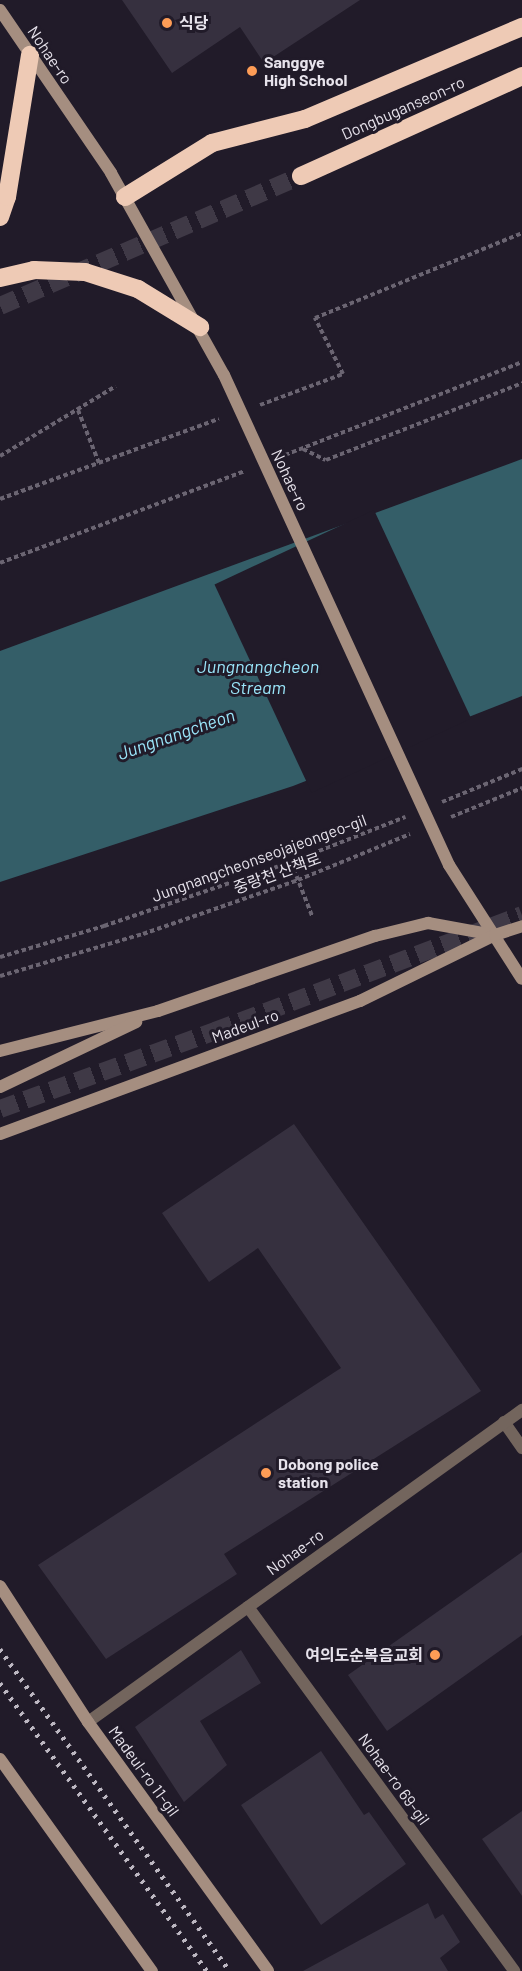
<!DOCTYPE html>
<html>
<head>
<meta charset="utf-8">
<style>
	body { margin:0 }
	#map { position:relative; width:522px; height:1971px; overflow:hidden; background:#211b29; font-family:Barlow,"Noto Sans KR",sans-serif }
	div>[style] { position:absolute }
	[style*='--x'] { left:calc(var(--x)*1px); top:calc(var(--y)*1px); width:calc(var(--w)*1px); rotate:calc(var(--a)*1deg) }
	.water>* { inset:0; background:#345e68 }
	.pier>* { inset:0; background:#211b29; transform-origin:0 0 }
	.building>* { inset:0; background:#36303f }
	.highway-tunnel>* { height:18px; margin-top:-9px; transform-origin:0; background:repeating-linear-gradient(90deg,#3f3946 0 18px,transparent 0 27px) }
	.path>* { height:4px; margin-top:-2px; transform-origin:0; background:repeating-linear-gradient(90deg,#6b6572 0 4.5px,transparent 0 7.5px) }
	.street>* { height:12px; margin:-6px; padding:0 6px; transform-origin:6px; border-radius:6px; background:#73655d }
	.secondary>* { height:12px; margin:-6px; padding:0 6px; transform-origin:6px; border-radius:6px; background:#a58e80 }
	.highway>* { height:18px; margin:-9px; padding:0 9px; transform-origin:9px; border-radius:9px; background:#eecab5 }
	.rail>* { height:4.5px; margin-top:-2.25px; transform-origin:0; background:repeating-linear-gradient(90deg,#bdb8c2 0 3px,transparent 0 9px) }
	.secondary-bridge>* { height:12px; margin:-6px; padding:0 6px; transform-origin:6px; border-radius:6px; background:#a58e80 }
	.dots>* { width:16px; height:16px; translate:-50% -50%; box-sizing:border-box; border:3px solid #211b29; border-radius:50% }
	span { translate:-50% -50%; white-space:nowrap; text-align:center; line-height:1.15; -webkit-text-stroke:6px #211b29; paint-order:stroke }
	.poi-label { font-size:16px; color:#e7e3ec; font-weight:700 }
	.left { translate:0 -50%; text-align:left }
	.right { translate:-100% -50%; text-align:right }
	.street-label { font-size:16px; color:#e7e3ec }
	.water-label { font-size:18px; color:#9ae6fa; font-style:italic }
</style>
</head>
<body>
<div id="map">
	<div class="water">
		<i style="clip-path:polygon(522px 459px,522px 696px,293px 786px,0 882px,0 651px)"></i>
	</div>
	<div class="pier">
		<i style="left:374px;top:510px;width:230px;height:176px;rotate:65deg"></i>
	</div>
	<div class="building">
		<i style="clip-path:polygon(122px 0,360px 0,264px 63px,240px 27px,172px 73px)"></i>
		<i style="clip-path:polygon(294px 1124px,481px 1391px,224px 1554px,237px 1574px,106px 1659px,38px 1565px,341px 1368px,258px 1248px,209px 1282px,162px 1213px)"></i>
		<i style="clip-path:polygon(522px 1552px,522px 1635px,387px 1731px,348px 1675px)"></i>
		<i style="clip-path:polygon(241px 1650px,261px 1683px,200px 1721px,227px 1765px,184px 1802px,135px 1727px)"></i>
		<i style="clip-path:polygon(321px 1751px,364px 1815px,369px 1812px,406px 1864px,321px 1925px,241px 1805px)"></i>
		<i style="clip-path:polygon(522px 1811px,522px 1896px,482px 1839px)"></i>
		<i style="clip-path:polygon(428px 1903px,435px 1919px,443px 1914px,460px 1942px,440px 1958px,448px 1971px,303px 1971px)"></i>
	</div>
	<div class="highway-tunnel">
		<i style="--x:0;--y:306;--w:328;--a:-23.4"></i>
		<i style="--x:0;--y:1109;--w:229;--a:-19.9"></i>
		<i style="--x:215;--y:1031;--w:328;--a:-20.7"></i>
	</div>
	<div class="path">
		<i style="--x:260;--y:405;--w:89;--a:-20.5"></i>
		<i style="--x:343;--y:374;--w:63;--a:-116.6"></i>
		<i style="--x:315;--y:318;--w:224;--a:-22.3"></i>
		<i style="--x:78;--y:410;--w:57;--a:68.4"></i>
		<i style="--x:303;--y:449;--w:25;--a:26"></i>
		<i style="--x:326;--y:460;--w:211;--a:-21.4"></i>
		<i style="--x:285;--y:455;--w:255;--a:-21.4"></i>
		<i style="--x:0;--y:456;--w:135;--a:-31.1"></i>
		<i style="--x:0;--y:499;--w:233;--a:-20.1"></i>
		<i style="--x:0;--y:563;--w:262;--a:-20.6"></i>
		<i style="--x:442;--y:802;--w:87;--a:-22.4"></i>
		<i style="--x:451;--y:817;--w:77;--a:-22.2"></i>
		<i style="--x:291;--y:862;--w:58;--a:68.7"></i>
		<i style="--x:0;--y:957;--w:109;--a:-16.6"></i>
		<i style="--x:104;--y:926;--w:198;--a:-18.9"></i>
		<i style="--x:291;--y:862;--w:123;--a:-21.5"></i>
		<i style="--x:0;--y:976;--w:149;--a:-16.4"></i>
		<i style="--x:143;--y:934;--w:164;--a:-19.2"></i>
		<i style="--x:298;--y:880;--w:121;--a:-22.3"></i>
	</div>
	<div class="street">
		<i style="--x:504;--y:1422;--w:32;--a:55"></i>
		<i style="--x:248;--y:1607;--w:451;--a:53.8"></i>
		<i style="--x:88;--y:1722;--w:535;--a:-35.71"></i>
	</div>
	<div class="secondary">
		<i style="--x:0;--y:10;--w:197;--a:55.7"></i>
		<i style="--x:111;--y:173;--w:231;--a:60.8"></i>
		<i style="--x:449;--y:865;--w:135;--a:57.4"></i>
		<i style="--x:0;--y:1051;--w:163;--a:-14.2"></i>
		<i style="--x:158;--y:1011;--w:230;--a:-19.1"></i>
		<i style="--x:375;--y:936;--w:55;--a:-13.8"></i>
		<i style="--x:428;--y:923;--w:68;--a:10.2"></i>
		<i style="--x:0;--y:1087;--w:151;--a:-25.5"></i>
		<i style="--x:0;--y:1134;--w:384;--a:-20.3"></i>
		<i style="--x:360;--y:1001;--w:150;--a:-26.1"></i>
		<i style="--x:495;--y:935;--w:28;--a:-18"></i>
		<i style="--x:0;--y:1586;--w:162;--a:57.1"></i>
		<i style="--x:88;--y:1722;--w:307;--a:54.1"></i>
		<i style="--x:0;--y:1759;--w:261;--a:54.4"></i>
	</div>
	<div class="highway">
		<i style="--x:301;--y:176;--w:243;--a:-24.3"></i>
		<i style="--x:125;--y:197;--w:102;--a:-31.8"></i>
		<i style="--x:212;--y:143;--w:96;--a:-14.5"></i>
		<i style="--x:305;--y:119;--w:236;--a:-23"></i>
		<i style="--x:0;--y:217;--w:21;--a:-71"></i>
		<i style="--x:7;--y:197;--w:144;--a:-80.8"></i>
		<i style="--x:0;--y:278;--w:35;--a:-13"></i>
		<i style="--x:34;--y:270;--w:51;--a:2.2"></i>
		<i style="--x:85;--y:272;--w:56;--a:17.8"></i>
		<i style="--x:138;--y:289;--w:73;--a:31.5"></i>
	</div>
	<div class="rail">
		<i style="--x:0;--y:1649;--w:396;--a:54.5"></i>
		<i style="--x:0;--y:1683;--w:355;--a:54.3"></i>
	</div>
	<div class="secondary-bridge">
		<i style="--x:224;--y:375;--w:539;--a:65.34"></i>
	</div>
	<div class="dots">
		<i style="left:167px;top:23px;background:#fd9c56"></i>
		<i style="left:252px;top:71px;background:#fd9c56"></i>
		<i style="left:266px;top:1473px;background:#fd9c56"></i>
		<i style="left:435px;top:1655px;background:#fd9c56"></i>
	</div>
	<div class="poi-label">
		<span class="left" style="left:179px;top:23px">식당</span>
		<span class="left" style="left:264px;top:71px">Sanggye<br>High School</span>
		<span class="left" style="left:278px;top:1473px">Dobong police<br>station</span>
		<span class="right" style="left:423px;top:1655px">여의도순복음교회</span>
	</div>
	<div class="street-label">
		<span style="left:50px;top:55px;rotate:56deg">Nohae-ro</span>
		<span style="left:403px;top:108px;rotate:-24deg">Dongbuganseon-ro</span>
		<span style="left:290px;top:480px;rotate:65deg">Nohae-ro</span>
		<span style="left:259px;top:858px;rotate:-20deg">Jungnangcheonseojajeongeo-gil</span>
		<span style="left:277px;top:873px;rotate:-20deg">중랑천 산책로</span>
		<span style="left:245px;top:1026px;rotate:-20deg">Madeul-ro</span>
		<span style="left:295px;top:1552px;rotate:-36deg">Nohae-ro</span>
		<span style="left:144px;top:1771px;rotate:54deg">Madeul-ro 11-gil</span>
		<span style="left:394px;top:1779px;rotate:54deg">Nohae-ro 69-gil</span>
	</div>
	<div class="water-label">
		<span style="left:258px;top:677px">Jungnangcheon<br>Stream</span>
		<span style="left:176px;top:734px;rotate:-19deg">Jungnangcheon</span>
	</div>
</div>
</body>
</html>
